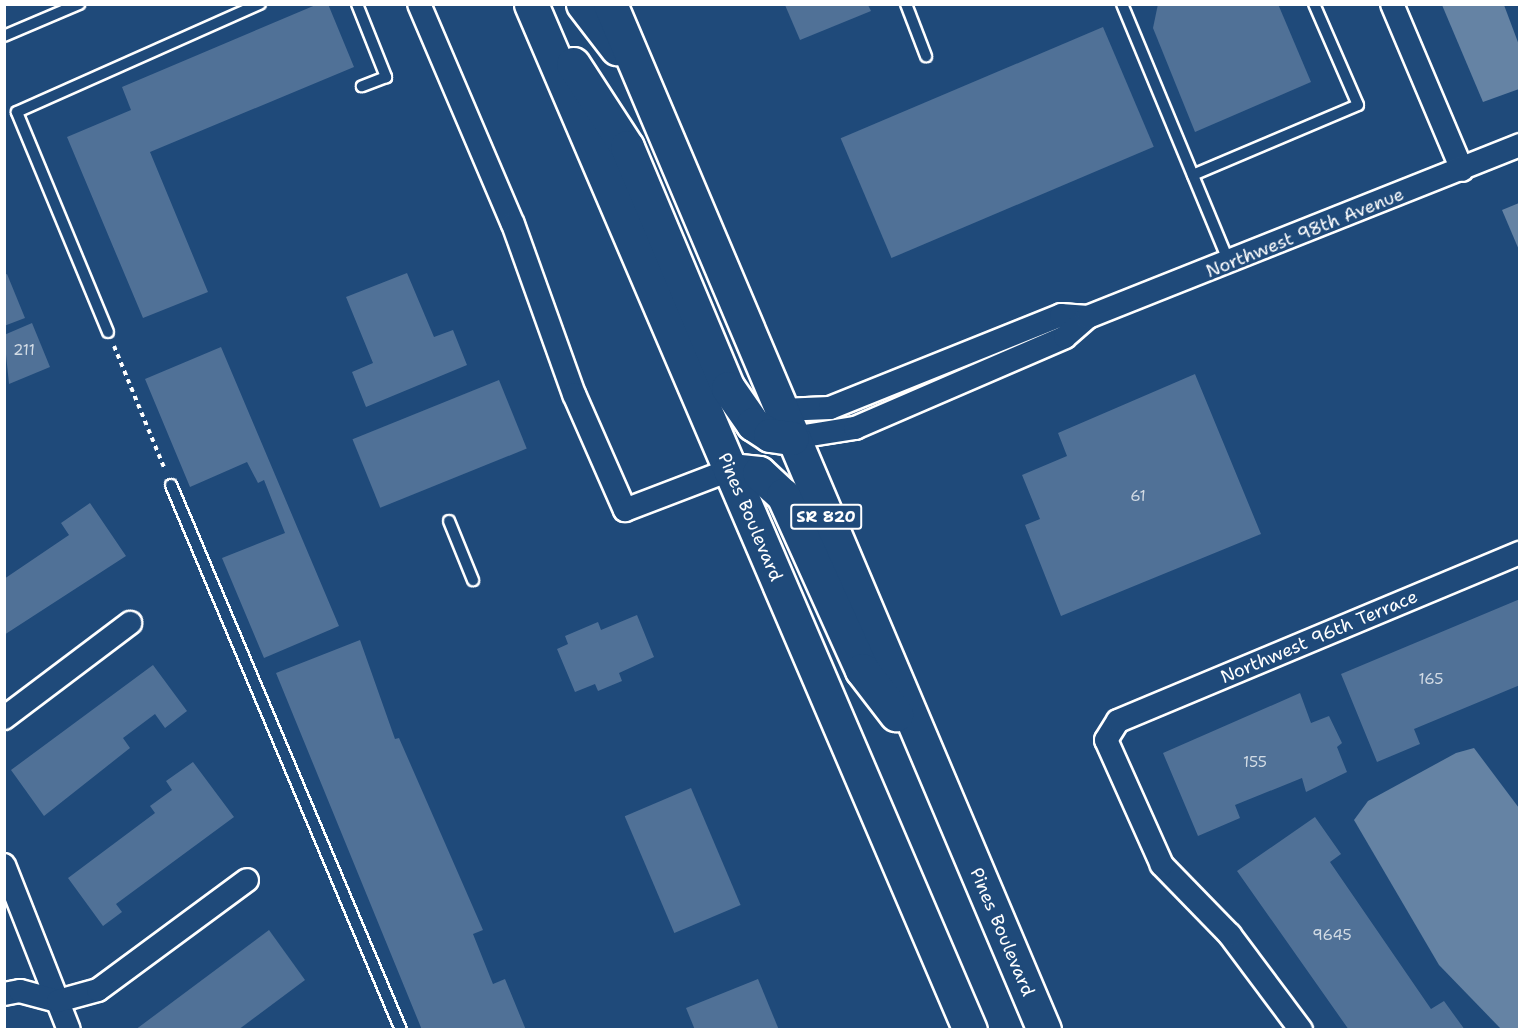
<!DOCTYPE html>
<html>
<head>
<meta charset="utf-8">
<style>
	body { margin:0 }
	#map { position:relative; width:1524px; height:1034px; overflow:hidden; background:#1f4a7a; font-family:"Shantell Sans",sans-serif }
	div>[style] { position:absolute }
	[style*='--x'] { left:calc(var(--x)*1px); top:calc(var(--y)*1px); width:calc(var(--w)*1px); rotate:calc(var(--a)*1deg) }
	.water>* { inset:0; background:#6583a4 }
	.building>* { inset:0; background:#507197; transform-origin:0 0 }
	.path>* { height:4px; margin-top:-2px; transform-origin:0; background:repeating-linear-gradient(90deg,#fff 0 4.5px,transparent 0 9px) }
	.roads { filter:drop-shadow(2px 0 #fff) drop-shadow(-2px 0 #fff) drop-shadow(0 2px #fff) drop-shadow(0 -2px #fff) }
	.lane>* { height:10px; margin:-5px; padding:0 5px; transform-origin:5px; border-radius:5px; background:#1f4a7a }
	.street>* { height:22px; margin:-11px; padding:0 11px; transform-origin:11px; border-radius:11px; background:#1f4a7a }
	.highway>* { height:33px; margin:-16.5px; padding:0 16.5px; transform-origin:16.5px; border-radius:16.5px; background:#1f4a7a }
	span { translate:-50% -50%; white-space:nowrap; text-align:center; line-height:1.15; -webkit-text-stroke:5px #1f4a7a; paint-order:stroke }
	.number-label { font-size:15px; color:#d3dce5 }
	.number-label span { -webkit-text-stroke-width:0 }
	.shield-label span { padding:2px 4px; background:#1f4a7a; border:2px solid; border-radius:4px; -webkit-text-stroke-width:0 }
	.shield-label { font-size:16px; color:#fff; font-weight:700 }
	.street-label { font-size:18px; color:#fff }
	.frame { position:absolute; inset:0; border:6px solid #fff; pointer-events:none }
</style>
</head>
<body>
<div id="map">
	<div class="water">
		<i style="clip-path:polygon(1442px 5px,1504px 5px,1519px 45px,1519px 89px,1483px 102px)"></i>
		<i style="clip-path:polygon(1519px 203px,1519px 250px,1502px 210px)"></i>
		<i style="clip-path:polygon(1474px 748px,1519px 808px,1519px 1029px,1501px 1029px,1439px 965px,1354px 820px,1368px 801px,1456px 753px)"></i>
	</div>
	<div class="building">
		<i style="clip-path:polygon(318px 4px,328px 4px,354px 67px,150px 152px,208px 292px,143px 318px,67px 137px,131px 110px,122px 87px)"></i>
		<i style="clip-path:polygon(1158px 4px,1278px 4px,1311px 82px,1195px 132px,1153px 28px)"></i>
		<i style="clip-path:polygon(785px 5px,868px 5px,871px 11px,800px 40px)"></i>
		<i style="left:1103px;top:27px;width:130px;height:285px;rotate:67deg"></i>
		<i style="clip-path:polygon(407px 273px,434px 337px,453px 330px,467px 365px,366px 407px,352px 372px,373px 363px,346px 297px)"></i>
		<i style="clip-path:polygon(7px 274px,25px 318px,4px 326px,4px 275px)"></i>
		<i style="clip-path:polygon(32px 323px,50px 367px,9px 384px,4px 335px)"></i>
		<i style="clip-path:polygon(221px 347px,339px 626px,264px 658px,222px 558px,285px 533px,264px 480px,258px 483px,247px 462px,190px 487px,145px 379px)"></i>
		<i style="clip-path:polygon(1195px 374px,1261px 534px,1061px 616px,1025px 525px,1040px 519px,1022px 475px,1067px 456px,1058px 433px)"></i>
		<i style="left:499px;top:380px;width:74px;height:158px;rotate:68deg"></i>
		<i style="clip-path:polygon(90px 503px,126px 556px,4px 635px,4px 579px,69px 535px,61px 523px)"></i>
		<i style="clip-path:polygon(1520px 599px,1520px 685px,1414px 729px,1420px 744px,1377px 762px,1341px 674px)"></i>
		<i style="clip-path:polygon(637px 615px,654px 657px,619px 673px,622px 681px,598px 691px,595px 684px,575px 692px,557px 649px,568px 644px,565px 636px,598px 622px,601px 630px)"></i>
		<i style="clip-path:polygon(360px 640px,395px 739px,399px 738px,483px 930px,473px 934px,493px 984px,505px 979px,526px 1030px,422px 1030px,276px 673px)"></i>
		<i style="clip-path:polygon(153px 665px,187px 711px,165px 728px,155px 714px,123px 738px,130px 748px,44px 816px,11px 770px)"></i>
		<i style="clip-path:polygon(1300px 693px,1311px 723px,1329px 716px,1342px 743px,1337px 747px,1347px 772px,1306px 792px,1302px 778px,1235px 805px,1240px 818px,1198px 836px,1163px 753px)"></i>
		<i style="clip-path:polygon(193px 762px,234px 817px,116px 904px,122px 912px,103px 926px,68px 878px,155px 813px,150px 806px,172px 790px,166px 781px)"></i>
		<i style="left:691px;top:788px;width:127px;height:72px;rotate:67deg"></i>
		<i style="clip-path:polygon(1315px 817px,1341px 854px,1330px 862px,1431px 1009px,1444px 1001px,1465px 1030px,1349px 1030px,1237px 871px)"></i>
		<i style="clip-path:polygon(269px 930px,305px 980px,238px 1030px,135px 1030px)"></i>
		<i style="clip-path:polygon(758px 979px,779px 1030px,695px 1030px,686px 1008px)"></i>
	</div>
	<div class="path">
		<i style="--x:114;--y:346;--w:134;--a:67.6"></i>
	</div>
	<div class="roads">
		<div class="lane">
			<i style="--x:357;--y:4;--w:79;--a:68.3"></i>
			<i style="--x:386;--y:77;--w:26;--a:159"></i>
			<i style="--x:906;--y:4;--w:56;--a:69"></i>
			<i style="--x:1122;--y:4;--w:279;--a:67.5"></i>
			<i style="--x:4;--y:36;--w:82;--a:-23.1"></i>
			<i style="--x:1193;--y:175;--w:179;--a:-23"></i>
			<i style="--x:1358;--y:105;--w:110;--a:-113.5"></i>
			<i style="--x:108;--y:332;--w:238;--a:-112.5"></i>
			<i style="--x:17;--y:112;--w:266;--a:-24"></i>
			<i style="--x:171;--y:485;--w:592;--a:67.12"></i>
			<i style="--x:449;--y:521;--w:64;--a:67.9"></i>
		</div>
		<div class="street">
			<i style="--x:419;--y:4;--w:239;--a:66.9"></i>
			<i style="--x:513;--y:224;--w:181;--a:70.3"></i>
			<i style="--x:574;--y:394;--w:127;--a:66.3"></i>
			<i style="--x:625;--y:510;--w:112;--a:-20.9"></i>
			<i style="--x:1392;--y:4;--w:180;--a:67.1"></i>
			<i style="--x:781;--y:410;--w:49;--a:-2.3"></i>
			<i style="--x:830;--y:408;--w:249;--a:-21.9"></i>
			<i style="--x:1061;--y:315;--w:27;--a:4"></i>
			<i style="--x:792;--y:438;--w:64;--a:-9"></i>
			<i style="--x:855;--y:428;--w:229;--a:-23.4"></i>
			<i style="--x:1065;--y:337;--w:30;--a:-41"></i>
			<i style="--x:1088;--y:317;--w:465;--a:-21.7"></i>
			<i style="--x:4;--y:718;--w:158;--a:-37"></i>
			<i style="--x:4;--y:865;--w:177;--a:68.5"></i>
			<i style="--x:4;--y:994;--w:16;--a:-11"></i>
			<i style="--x:20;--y:991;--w:39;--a:15"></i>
			<i style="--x:58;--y:1001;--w:41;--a:-15.4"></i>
			<i style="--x:98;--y:990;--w:185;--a:-36.4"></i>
			<i style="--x:1301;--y:1030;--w:119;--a:-126.8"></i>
			<i style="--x:1230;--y:935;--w:98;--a:-134.2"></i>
			<i style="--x:1162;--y:865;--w:137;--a:-114.1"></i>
			<i style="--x:1106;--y:740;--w:22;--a:-58"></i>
			<i style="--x:1118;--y:721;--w:436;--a:-22.7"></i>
		</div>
		<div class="highway">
			<i style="--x:531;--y:4;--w:1116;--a:66.84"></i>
			<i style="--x:583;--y:4;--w:56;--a:52.3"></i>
			<i style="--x:610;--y:4;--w:1114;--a:67.07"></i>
			<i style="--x:573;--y:64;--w:99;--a:57"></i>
			<i style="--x:627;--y:147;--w:261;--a:67.3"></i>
			<i style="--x:728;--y:388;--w:44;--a:55.2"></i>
			<i style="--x:753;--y:424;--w:20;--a:33"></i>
			<i style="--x:770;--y:435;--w:22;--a:8"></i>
			<i style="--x:730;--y:470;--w:29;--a:6"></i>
			<i style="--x:759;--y:473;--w:33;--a:43"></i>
			<i style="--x:783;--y:495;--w:192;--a:65.7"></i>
			<i style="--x:862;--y:670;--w:56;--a:52.3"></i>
		</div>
	</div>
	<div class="number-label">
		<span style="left:24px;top:351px">211</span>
		<span style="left:1138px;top:497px">61</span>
		<span style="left:1431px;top:680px">165</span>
		<span style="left:1255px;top:763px">155</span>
		<span style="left:1332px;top:936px">9645</span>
	</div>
	<div class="shield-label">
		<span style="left:826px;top:517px">SR 820</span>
	</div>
	<div class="street-label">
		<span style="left:1305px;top:233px;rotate:-22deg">Northwest 98th Avenue</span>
		<span style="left:750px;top:517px;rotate:67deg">Pines Boulevard</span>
		<span style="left:1319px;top:637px;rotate:-23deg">Northwest 96th Terrace</span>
		<span style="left:1002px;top:932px;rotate:67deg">Pines Boulevard</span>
	</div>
	<div class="frame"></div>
</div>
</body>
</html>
